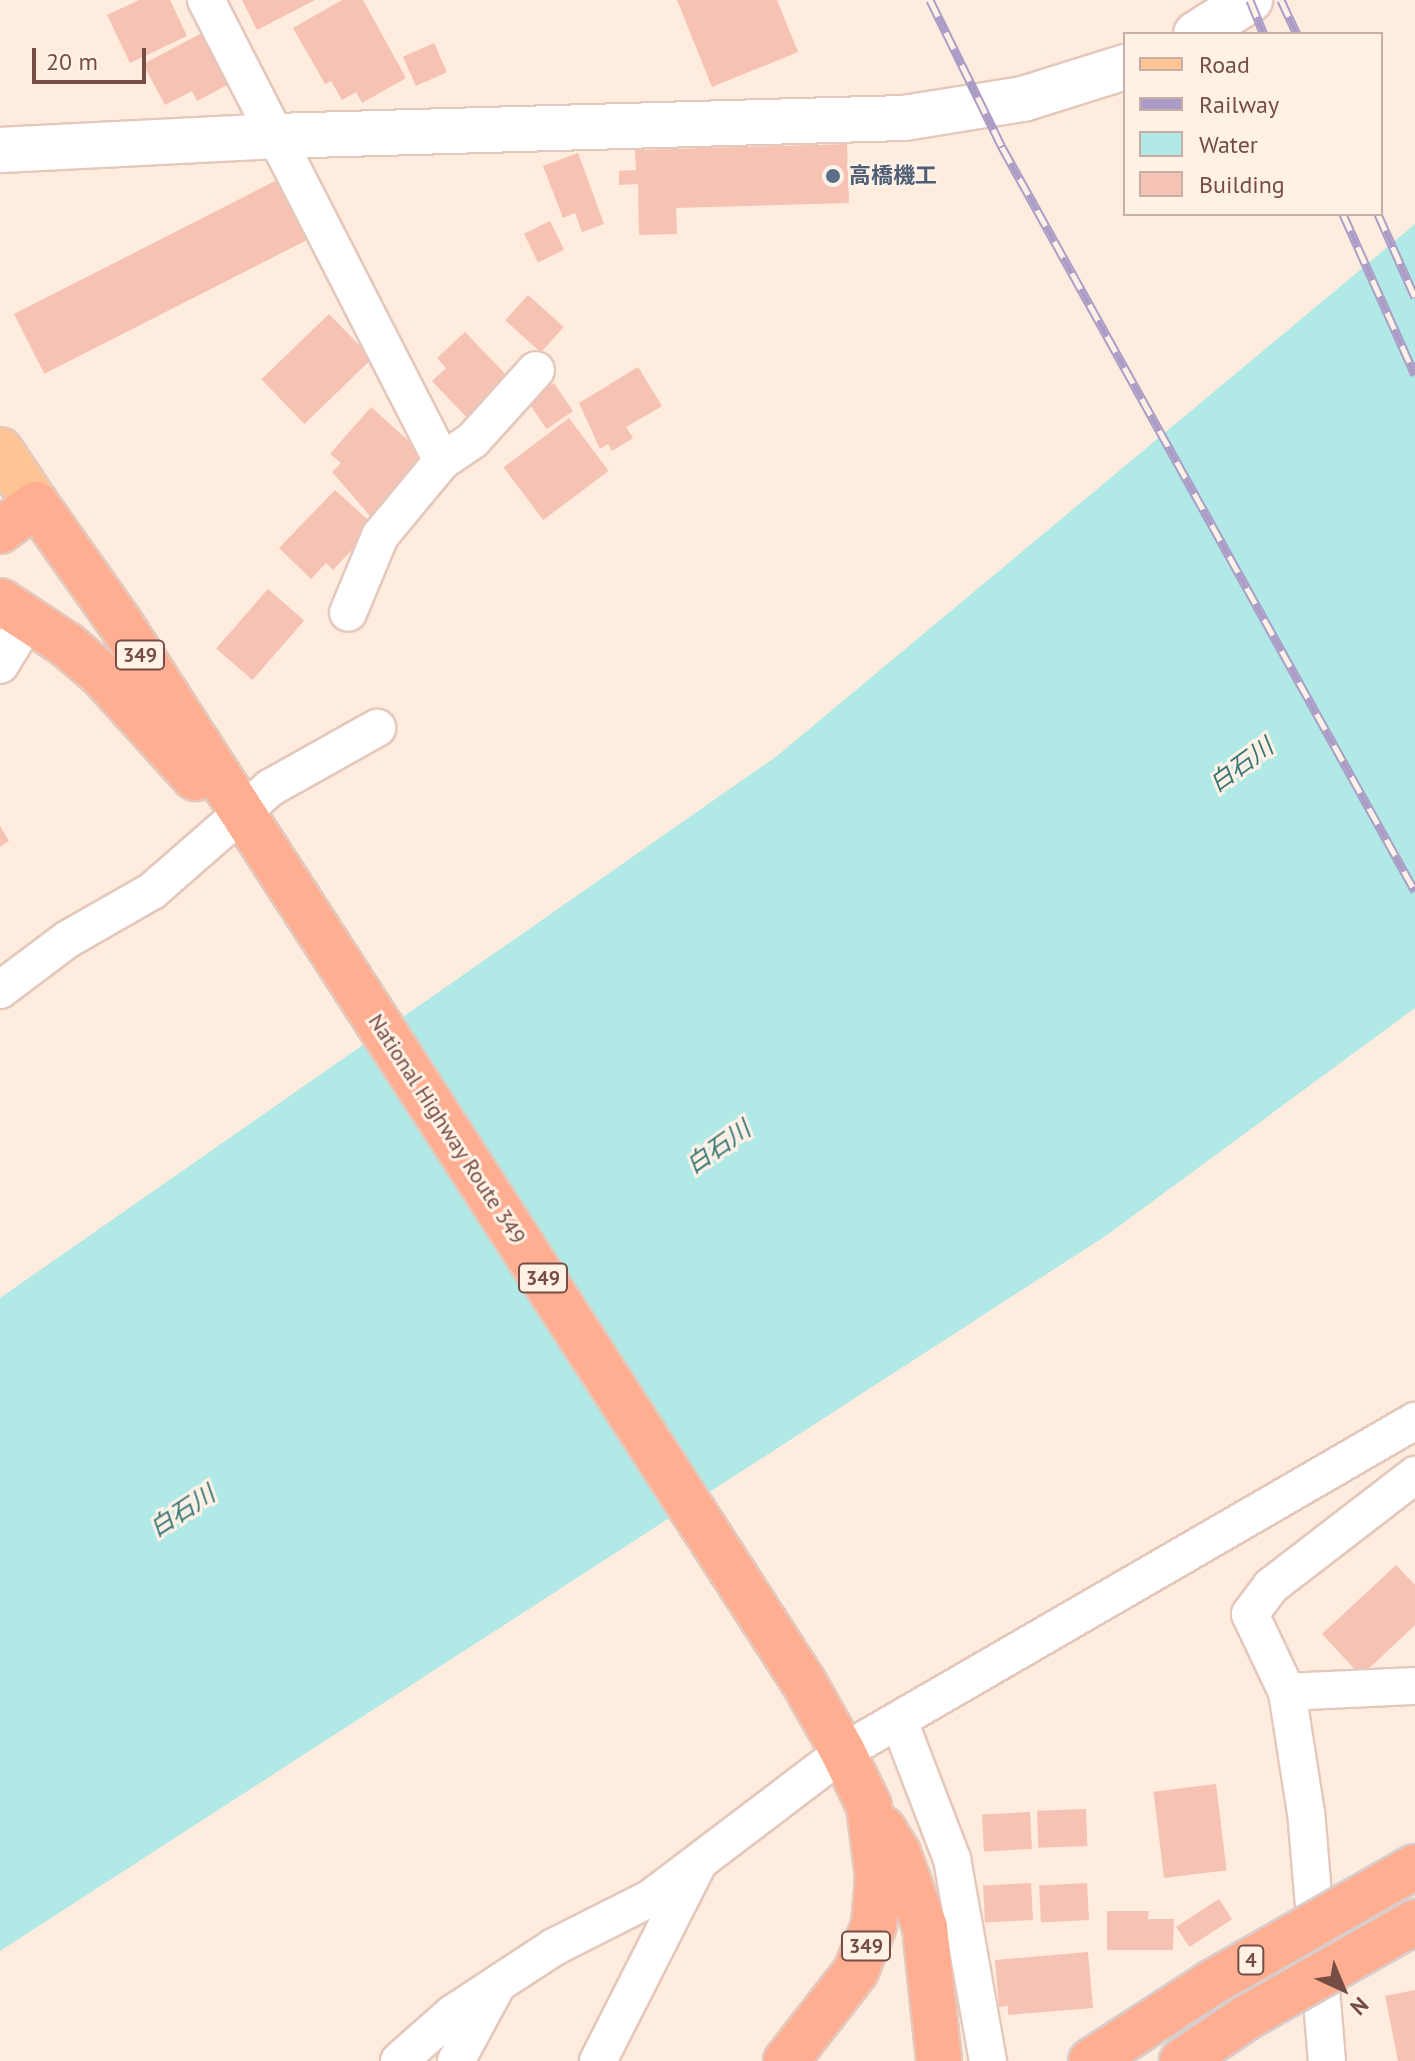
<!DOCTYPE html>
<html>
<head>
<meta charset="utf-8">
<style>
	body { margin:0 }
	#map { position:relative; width:1415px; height:2061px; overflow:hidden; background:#feecde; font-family:"PT Sans","Noto Sans JP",sans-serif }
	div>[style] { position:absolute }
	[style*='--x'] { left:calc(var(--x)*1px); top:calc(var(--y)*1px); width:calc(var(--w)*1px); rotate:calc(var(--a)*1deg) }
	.water>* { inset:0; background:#b1e9e7 }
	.building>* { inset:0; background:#f6c2b3; transform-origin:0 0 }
	.roads { filter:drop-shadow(2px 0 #e5c8bc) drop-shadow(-2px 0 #e5c8bc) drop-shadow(0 2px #e5c8bc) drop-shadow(0 -2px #e5c8bc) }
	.minor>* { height:36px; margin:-18px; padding:0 18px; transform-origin:18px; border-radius:18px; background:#fff }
	.tertiary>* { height:44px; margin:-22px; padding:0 22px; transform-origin:22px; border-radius:22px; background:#fff }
	.primary>* { height:44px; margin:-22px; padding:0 22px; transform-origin:22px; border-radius:22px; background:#ffc494 }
	.trunk>* { height:44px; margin:-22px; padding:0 22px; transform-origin:22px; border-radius:22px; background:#ffae91 }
	.rail>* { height:9px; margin-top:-4.5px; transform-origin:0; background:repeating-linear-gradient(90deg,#fff1e6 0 18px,#ac9dc7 0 36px); box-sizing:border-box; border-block:2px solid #ac9dc7 }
	.bridges { filter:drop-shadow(2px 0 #d9cdcb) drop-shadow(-2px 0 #d9cdcb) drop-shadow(0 2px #d9cdcb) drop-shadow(0 -2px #d9cdcb) }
	.trunk-bridge>* { height:44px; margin:-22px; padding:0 22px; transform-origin:22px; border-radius:22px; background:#ffae91 }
	.dots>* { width:22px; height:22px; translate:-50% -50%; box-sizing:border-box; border:4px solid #fff1e6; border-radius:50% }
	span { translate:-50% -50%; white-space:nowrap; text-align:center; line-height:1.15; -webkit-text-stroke:6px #fff1e6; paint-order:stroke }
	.shield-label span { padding:2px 6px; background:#fff1e6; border:2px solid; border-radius:6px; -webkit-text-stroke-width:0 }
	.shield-label { font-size:20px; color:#764d44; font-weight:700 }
	.service-label { font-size:22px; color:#4e5e75; font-weight:700 }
	.left { translate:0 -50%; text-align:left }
	.street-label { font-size:22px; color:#764d44 }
	.water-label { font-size:24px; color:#347676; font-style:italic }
	.legend { position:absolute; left:1123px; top:32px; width:260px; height:184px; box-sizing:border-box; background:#fff1e6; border:2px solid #c8afa5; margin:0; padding:10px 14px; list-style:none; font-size:24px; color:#764d44 }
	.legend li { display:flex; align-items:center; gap:16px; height:40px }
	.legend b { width:40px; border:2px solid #c8afa5 }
	.north { position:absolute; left:1303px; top:1949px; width:80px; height:80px; -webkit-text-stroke:6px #fff1e6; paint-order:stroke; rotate:136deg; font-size:22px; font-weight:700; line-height:32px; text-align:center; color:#764d44 }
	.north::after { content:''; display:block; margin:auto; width:28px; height:36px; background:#764d44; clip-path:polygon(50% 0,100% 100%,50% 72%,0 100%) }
	.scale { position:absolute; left:32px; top:48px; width:114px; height:36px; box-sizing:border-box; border:4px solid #764d44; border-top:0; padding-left:10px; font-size:24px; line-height:28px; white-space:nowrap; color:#764d44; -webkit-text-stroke:6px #fff1e6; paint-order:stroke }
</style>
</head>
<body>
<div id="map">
	<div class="water">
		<i style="clip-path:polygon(1415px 224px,1415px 1008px,1107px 1235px,0 1951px,0 1298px,777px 756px)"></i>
	</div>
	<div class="building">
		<i style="clip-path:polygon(139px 0,170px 0,187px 36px,130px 63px,107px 15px)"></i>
		<i style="clip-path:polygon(242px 0,315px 0,257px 30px)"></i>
		<i style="clip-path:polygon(342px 0,363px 0,406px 78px,362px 103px,356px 92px,342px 100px,331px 81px,325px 84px,293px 28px)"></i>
		<i style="clip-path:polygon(677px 0,777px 0,798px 52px,712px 87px)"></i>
		<i style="clip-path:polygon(202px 33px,229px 84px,197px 101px,192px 91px,165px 105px,143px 64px)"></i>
		<i style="left:434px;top:43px;width:32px;height:34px;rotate:66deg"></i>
		<i style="clip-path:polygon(847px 144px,849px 203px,676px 208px,677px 234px,639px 235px,638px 184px,619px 185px,619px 171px,636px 170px,635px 150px)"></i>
		<i style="clip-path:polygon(578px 153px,604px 224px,582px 232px,575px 213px,563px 218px,543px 166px)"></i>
		<i style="left:283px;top:177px;width:67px;height:302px;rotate:63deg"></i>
		<i style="left:550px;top:221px;width:32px;height:29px;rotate:64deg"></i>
		<i style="left:528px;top:295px;width:48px;height:34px;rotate:42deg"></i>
		<i style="left:329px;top:314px;width:62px;height:94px;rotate:46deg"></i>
		<i style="clip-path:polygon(465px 332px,513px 382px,472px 423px,432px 381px,446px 368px,437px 358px)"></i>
		<i style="clip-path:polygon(638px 367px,662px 406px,626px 427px,633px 438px,612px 451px,608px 444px,600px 449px,579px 403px)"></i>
		<i style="left:554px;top:383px;width:34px;height:32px;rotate:56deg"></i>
		<i style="clip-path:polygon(371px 407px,429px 459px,371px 517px,332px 472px,341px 463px,330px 454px)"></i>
		<i style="left:569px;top:418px;width:66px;height:82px;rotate:53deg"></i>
		<i style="clip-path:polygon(335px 490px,368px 520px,361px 527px,368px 533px,333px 570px,326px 563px,311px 579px,279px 548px)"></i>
		<i style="left:268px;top:589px;width:48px;height:79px;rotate:41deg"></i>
		<i style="clip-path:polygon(0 826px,9px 841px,0 847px)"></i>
		<i style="clip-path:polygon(1396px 1565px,1415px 1585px,1415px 1625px,1361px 1676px,1322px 1634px)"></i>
		<i style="left:1216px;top:1784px;width:87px;height:63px;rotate:83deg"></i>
		<i style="left:1086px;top:1809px;width:37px;height:49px;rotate:88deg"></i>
		<i style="left:1030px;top:1812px;width:37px;height:48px;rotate:87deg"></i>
		<i style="left:1031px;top:1883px;width:37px;height:48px;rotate:87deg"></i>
		<i style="left:1087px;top:1883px;width:37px;height:48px;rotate:87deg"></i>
		<i style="left:1219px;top:1899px;width:24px;height:51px;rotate:57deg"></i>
		<i style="clip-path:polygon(1107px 1911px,1149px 1911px,1148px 1919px,1174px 1919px,1173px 1950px,1107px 1950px)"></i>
		<i style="clip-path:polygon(1088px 1952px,1093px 2008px,1008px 2015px,1008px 2006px,999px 2007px,995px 1960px)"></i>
		<i style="clip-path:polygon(1415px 1990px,1415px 2061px,1398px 2061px,1385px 1996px)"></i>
	</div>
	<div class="roads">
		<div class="minor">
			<i style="--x:206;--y:0;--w:518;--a:62.89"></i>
			<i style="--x:442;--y:461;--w:97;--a:129.6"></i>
			<i style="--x:380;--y:536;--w:83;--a:112.6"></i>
			<i style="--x:442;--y:461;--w:37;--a:-34"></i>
			<i style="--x:473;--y:440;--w:94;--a:-48"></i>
			<i style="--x:0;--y:665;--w:55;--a:-58.3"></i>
			<i style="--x:0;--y:990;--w:85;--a:-36.9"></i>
			<i style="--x:68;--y:939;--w:97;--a:-29.7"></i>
			<i style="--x:152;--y:891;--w:157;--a:-41.1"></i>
			<i style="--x:270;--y:788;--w:123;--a:-29.3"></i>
			<i style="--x:1287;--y:1692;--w:128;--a:-2.7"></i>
			<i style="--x:899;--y:1721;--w:148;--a:69"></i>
			<i style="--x:952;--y:1859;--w:205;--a:79.9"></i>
			<i style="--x:399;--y:2061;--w:71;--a:-41.6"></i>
			<i style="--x:452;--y:2014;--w:56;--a:-33.4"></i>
			<i style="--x:499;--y:1983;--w:66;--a:-33.2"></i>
			<i style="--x:554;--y:1947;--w:109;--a:-26.8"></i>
			<i style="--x:651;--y:1898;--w:241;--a:-37.2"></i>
			<i style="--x:843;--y:1752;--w:661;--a:-30.06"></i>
			<i style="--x:456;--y:2061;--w:84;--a:-61.6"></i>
			<i style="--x:598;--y:2061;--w:216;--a:-63.1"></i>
			<i style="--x:1327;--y:2061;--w:249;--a:-94.8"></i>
			<i style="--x:1306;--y:1813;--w:122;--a:-98.9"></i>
			<i style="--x:1287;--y:1692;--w:86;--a:-115.4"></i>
			<i style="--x:1250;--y:1614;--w:35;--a:-53"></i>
			<i style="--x:1271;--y:1586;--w:182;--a:-37.6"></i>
		</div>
		<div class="tertiary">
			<i style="--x:1196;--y:34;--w:64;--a:-32.2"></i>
			<i style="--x:0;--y:150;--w:275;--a:-2.9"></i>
			<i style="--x:275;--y:136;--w:629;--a:-1.64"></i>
			<i style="--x:904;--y:118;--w:121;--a:-9.1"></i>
			<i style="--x:1023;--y:99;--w:107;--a:-17.4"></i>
		</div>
		<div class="primary">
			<i style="--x:0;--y:450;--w:65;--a:56.3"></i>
		</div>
		<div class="trunk">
			<i style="--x:0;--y:531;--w:45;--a:-36.9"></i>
			<i style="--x:36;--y:504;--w:146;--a:54.8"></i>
			<i style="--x:120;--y:623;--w:1259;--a:57.16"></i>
			<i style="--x:803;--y:1681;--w:81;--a:60.6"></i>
			<i style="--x:843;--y:1752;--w:60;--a:64.3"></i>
			<i style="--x:869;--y:1806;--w:72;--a:82.8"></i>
			<i style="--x:878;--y:1877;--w:48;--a:94.8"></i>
			<i style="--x:874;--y:1925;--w:49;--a:111.4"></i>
			<i style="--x:856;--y:1971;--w:114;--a:127.9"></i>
			<i style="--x:0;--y:601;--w:80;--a:33.3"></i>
			<i style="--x:67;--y:645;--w:46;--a:40.6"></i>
			<i style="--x:102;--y:675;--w:139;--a:47.9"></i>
			<i style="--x:883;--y:1829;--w:28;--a:58"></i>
			<i style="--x:898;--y:1853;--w:79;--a:70"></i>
			<i style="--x:925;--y:1927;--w:135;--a:84"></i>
		</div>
	</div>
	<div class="rail">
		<i style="--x:930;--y:0;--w:164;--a:63.9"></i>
		<i style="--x:1002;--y:147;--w:851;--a:60.97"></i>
		<i style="--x:1250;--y:0;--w:37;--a:68"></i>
		<i style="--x:1281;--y:0;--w:38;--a:65"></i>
		<i style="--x:1343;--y:214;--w:176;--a:65.9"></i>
		<i style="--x:1378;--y:214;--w:91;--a:66"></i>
	</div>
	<div class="bridges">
		<div class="trunk-bridge">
			<i style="--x:1091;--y:2061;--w:145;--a:-32.9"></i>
			<i style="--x:1213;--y:1982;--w:232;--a:-29.7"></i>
			<i style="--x:1182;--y:2061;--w:81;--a:-33.9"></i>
			<i style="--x:1249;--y:2016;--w:191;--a:-29.5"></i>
		</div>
	</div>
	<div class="dots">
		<i style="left:833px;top:176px;background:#5c6f8a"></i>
	</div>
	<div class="shield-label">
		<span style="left:140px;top:655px">349</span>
		<span style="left:543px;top:1278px">349</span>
		<span style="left:866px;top:1946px">349</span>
		<span style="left:1251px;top:1960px">4</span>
	</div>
	<div class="service-label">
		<span class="left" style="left:849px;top:176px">高橋機工</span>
	</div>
	<div class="street-label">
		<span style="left:447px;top:1129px;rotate:57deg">National Highway Route 349</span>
	</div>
	<div class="water-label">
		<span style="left:1241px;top:765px;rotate:-36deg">白石川</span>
		<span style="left:718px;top:1147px;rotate:-35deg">白石川</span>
		<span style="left:182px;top:1511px;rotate:-33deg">白石川</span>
	</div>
	<ul class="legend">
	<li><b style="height:10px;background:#ffc494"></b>Road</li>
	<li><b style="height:10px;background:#ac9dc7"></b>Railway</li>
	<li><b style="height:22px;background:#b1e9e7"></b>Water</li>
	<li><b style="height:22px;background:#f6c2b3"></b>Building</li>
	</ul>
	<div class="north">N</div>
	<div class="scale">20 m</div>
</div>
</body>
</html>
